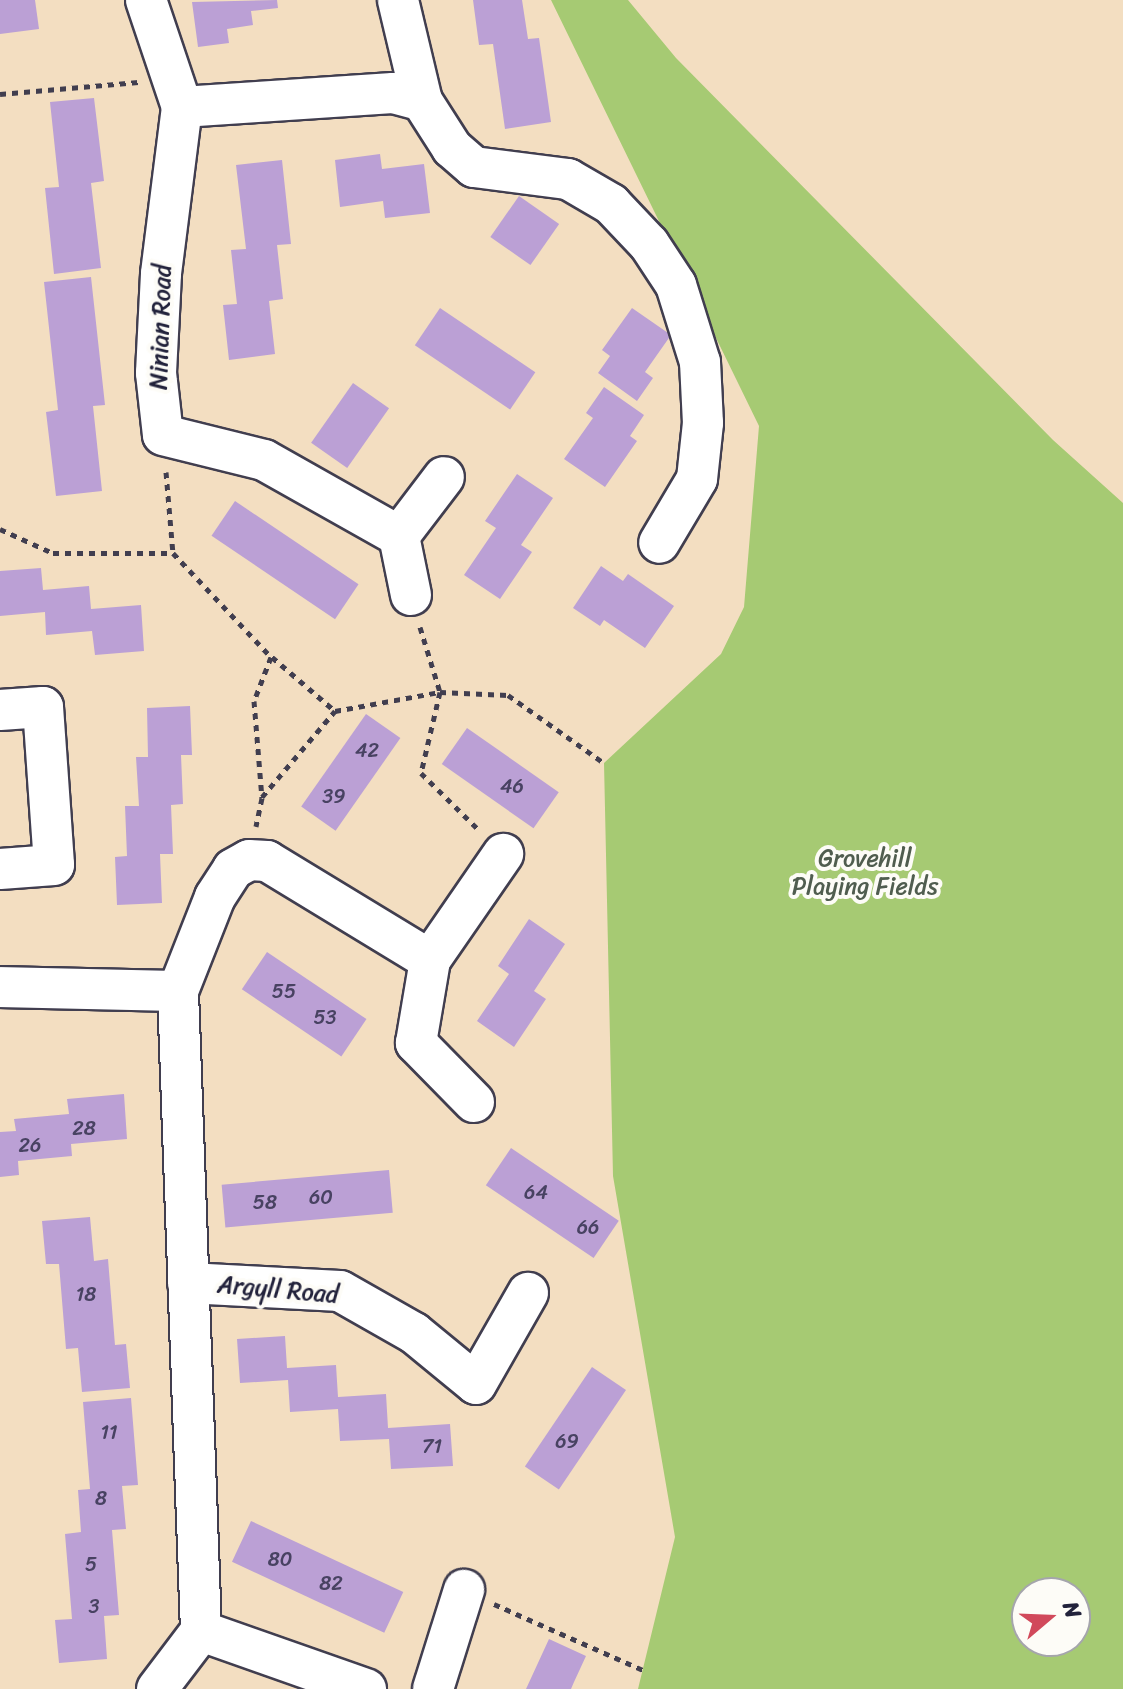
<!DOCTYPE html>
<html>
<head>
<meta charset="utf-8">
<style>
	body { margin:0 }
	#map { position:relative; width:1123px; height:1689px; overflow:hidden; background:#f3dec1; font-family:Sriracha,sans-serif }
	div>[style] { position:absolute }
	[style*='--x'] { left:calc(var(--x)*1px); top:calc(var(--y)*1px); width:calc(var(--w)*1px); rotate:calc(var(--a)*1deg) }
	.green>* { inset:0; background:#a6ca73 }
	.building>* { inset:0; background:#bba0d5; transform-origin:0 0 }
	.path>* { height:5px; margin-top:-2.5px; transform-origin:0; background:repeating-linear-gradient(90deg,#413e4f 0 6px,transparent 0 12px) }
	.roads { filter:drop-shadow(2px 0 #413e4f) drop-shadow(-2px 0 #413e4f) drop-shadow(0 2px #413e4f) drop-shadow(0 -2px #413e4f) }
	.minor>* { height:40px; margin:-20px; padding:0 20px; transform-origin:20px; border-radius:20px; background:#fff }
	span { translate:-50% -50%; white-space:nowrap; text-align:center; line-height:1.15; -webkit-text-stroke:8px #fdfcf7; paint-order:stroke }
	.number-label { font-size:20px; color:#484262 }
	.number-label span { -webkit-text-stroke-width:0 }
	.street-label { font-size:24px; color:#22223b }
	.park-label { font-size:24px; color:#505d4f }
	.north { position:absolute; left:1011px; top:1577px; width:80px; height:80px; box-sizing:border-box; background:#fdfcf7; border:2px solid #a5a5ac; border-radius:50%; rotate:71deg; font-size:22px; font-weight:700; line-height:32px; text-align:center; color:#22223b }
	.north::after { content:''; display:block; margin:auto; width:28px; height:36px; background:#d1495b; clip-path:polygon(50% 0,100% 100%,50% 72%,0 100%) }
</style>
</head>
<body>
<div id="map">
	<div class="green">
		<i style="clip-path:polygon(evenodd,551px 0,628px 0,676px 58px,1053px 440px,1123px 503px,1123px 1689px,638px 1689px,675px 1537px,613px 1176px,604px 763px,721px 654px,744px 607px,759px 426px,551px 0,1027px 1593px,1075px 1593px,1075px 1641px,1027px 1641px,1027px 1593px)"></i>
	</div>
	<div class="building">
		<i style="clip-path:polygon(0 0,35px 0,39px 29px,0 34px)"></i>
		<i style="clip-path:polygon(277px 0,278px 8px,251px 11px,253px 25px,227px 29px,229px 43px,198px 47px,192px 2px)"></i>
		<i style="clip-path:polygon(473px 0,522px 0,528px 39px,539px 38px,551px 122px,505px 129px,493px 44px,479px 45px)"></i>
		<i style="clip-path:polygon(94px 98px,104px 181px,91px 183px,101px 268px,54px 274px,45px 188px,59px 187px,50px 102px)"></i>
		<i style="clip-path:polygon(380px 154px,382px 169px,424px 164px,430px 213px,385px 218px,383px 201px,340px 207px,335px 160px)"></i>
		<i style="clip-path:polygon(282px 160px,291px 244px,277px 245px,283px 299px,269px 301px,275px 354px,229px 360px,223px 305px,237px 304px,231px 250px,246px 249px,236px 165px)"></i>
		<i style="left:519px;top:196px;width:49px;height:50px;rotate:35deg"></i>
		<i style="clip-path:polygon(91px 277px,105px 405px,93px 406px,102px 491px,56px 496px,46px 412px,58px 410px,44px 282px)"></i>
		<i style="left:440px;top:308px;width:115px;height:45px;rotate:34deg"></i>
		<i style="clip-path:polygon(632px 308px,671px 335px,645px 372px,653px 378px,637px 401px,598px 373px,610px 356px,602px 350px)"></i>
		<i style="left:353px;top:383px;width:44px;height:73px;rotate:35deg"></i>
		<i style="clip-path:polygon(604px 387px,644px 415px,630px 436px,637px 441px,605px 487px,564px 459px,593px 418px,586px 413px)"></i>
		<i style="clip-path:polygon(517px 474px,553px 498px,521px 545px,532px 552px,500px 599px,464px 575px,496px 528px,485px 521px)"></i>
		<i style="left:235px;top:501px;width:149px;height:42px;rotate:34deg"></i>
		<i style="clip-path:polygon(601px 566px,623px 581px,628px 574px,674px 606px,645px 648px,604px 620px,600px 626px,573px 608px)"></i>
		<i style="clip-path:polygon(41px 568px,43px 590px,89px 586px,91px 609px,141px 605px,144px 651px,95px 655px,92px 631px,46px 635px,45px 612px,0 616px,0 571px)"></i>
		<i style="clip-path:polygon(190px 706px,192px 755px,181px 755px,183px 804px,171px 805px,173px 854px,160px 854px,162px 903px,117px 905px,115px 857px,127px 856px,125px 806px,139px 806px,136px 757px,148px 757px,147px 708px)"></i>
		<i style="left:366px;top:714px;width:42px;height:113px;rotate:35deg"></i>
		<i style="left:467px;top:728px;width:112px;height:44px;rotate:35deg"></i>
		<i style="clip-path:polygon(529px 919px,565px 944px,534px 991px,546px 999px,514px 1047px,477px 1021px,509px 974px,498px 966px)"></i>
		<i style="left:267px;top:952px;width:120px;height:45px;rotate:34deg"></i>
		<i style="clip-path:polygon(124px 1094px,127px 1139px,71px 1144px,72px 1156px,18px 1161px,19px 1175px,0 1177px,0 1132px,16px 1131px,14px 1119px,69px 1114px,67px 1099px)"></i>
		<i style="left:511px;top:1148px;width:130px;height:45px;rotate:34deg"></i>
		<i style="left:389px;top:1170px;width:43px;height:168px;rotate:85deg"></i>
		<i style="clip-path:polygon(90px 1217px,94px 1261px,108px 1259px,115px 1345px,126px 1344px,130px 1388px,82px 1392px,78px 1348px,66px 1349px,59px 1264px,46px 1264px,42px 1221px)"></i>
		<i style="clip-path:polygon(285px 1336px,287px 1368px,336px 1365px,338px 1397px,386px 1394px,388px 1428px,450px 1424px,453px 1466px,391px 1469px,389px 1439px,340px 1441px,338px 1409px,290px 1412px,288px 1380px,240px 1383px,237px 1339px)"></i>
		<i style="left:592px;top:1367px;width:41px;height:120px;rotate:34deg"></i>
		<i style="clip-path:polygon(131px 1398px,138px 1485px,122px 1486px,126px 1529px,112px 1530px,119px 1615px,104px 1616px,107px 1659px,59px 1663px,55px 1620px,72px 1619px,65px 1534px,81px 1532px,78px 1490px,90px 1489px,83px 1402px)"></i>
		<i style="left:251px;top:1521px;width:168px;height:45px;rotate:25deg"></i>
		<i style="clip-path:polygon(549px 1639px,586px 1656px,574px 1682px,571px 1689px,526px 1689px)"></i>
	</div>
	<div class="path">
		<i style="--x:0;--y:94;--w:139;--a:-5"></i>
		<i style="--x:166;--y:472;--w:81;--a:85.1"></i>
		<i style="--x:173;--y:553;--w:143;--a:46.7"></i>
		<i style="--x:271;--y:657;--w:47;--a:111.1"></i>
		<i style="--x:254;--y:701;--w:97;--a:85.3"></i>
		<i style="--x:262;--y:798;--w:29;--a:102"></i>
		<i style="--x:0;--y:529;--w:58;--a:24.4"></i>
		<i style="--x:53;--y:553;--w:120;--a:0"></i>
		<i style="--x:420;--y:627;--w:68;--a:72.9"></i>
		<i style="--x:440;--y:692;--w:83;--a:103.2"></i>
		<i style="--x:421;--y:773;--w:83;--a:44.5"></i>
		<i style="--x:272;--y:657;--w:83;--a:40.6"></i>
		<i style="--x:262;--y:797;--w:113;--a:-49.7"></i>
		<i style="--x:335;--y:711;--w:107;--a:-10.3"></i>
		<i style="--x:440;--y:692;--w:68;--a:2.5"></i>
		<i style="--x:508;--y:695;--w:118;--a:35.3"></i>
		<i style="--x:494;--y:1604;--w:163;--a:23.9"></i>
	</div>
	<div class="roads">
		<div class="minor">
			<i style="--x:146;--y:0;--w:113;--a:71.4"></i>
			<i style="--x:182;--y:107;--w:168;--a:97.2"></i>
			<i style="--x:161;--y:274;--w:99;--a:92.9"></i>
			<i style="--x:156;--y:373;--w:62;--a:83.6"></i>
			<i style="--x:163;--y:435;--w:104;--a:13.9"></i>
			<i style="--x:264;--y:460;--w:155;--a:29.4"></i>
			<i style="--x:422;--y:101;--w:56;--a:57.4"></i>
			<i style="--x:452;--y:148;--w:29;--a:41"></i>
			<i style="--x:474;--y:167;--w:95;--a:7.3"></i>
			<i style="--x:568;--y:179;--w:50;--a:30.2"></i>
			<i style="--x:611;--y:204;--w:55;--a:46.5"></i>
			<i style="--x:649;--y:244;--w:49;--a:56.6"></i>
			<i style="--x:676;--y:285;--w:81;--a:72.7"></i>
			<i style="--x:700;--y:362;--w:61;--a:87.2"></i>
			<i style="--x:703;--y:423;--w:56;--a:96.1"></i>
			<i style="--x:697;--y:479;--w:74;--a:120.7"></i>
			<i style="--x:182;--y:107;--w:211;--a:-3.8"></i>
			<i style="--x:393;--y:93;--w:30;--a:15"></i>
			<i style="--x:422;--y:101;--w:104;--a:-103.4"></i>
			<i style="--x:411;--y:595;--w:60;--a:-101.5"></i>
			<i style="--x:399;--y:536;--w:74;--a:-52.7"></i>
			<i style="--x:0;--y:710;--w:43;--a:-4"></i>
			<i style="--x:43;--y:707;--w:158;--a:86"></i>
			<i style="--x:54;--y:865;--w:54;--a:175.8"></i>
			<i style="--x:0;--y:987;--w:178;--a:1.3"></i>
			<i style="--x:474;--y:1102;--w:83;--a:-134.5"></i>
			<i style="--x:416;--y:1043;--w:84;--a:-80.4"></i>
			<i style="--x:430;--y:960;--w:129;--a:-55.4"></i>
			<i style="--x:188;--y:1283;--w:152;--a:3"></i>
			<i style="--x:340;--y:1291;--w:85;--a:29.6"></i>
			<i style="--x:414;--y:1333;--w:80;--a:39.4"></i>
			<i style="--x:476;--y:1384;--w:105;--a:-60.3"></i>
			<i style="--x:201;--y:1631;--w:175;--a:19.4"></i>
			<i style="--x:157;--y:1689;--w:73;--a:-52.8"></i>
			<i style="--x:201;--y:1631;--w:640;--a:-92.06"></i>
			<i style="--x:178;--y:991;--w:101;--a:-68.5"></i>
			<i style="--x:215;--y:897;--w:33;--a:-57"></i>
			<i style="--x:233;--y:869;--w:18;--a:-29"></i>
			<i style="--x:249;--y:860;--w:18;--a:3"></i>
			<i style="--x:267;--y:861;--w:191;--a:31.3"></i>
			<i style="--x:433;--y:1689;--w:104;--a:-72.6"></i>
		</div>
	</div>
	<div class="number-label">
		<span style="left:367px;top:750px">42</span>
		<span style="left:512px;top:786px">46</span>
		<span style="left:334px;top:796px">39</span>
		<span style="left:284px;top:991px">55</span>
		<span style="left:325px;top:1017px">53</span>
		<span style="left:84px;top:1128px">28</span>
		<span style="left:30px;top:1145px">26</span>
		<span style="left:536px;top:1192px">64</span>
		<span style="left:321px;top:1197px">60</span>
		<span style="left:265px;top:1202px">58</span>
		<span style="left:588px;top:1227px">66</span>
		<span style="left:86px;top:1294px">18</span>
		<span style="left:109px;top:1432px">11</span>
		<span style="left:567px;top:1441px">69</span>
		<span style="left:432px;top:1446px">71</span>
		<span style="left:101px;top:1498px">8</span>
		<span style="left:280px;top:1559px">80</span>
		<span style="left:91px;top:1564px">5</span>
		<span style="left:331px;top:1583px">82</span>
		<span style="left:94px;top:1606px">3</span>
	</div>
	<div class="street-label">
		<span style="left:161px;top:327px;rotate:-88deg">Ninian Road</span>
		<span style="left:278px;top:1290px;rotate:5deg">Argyll Road</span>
	</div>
	<div class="park-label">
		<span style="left:865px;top:873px">Grovehill<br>Playing Fields</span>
	</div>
	<div class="north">N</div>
</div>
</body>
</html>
